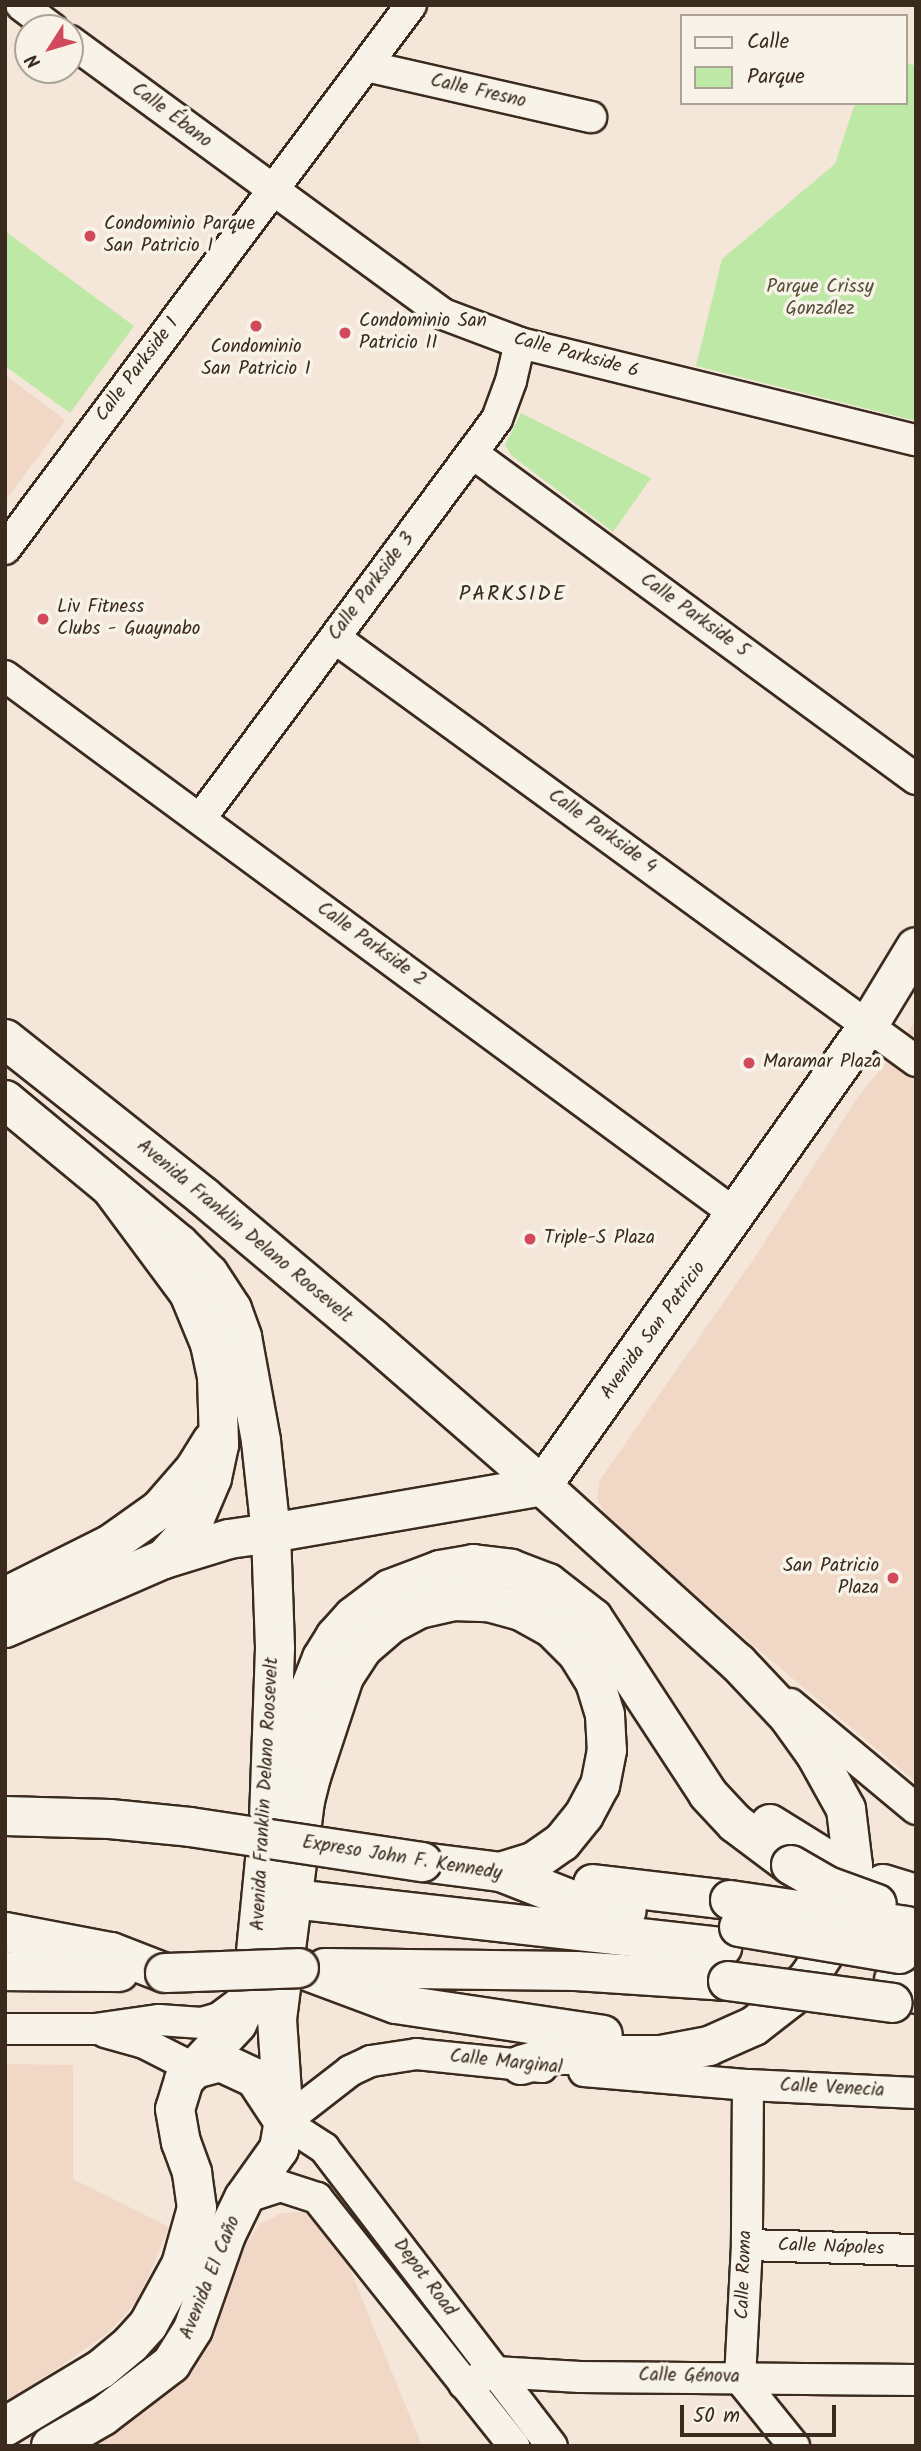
<!DOCTYPE html>
<html>
<head>
<meta charset="utf-8">
<style>
	body { margin:0 }
	#map { position:relative; width:921px; height:2451px; overflow:hidden; background:#f4e6d9; font-family:Kalam,sans-serif }
	div>[style] { position:absolute }
	[style*='--x'] { left:calc(var(--x)*1px); top:calc(var(--y)*1px); width:calc(var(--w)*1px); rotate:calc(var(--a)*1deg) }
	.built>* { inset:0; background:#f0d7c6 }
	.green>* { inset:0; background:#bde8a5 }
	.roads { filter:drop-shadow(2px 0 #3b2a1e) drop-shadow(-2px 0 #3b2a1e) drop-shadow(0 2px #3b2a1e) drop-shadow(0 -2px #3b2a1e) }
	.minor>* { height:30px; margin:-15px; padding:0 15px; transform-origin:15px; border-radius:15px; background:#f7f3e8 }
	.major>* { height:38px; margin:-19px; padding:0 19px; transform-origin:19px; border-radius:19px; background:#f7f3e8 }
	.highway>* { height:38px; margin:-19px; padding:0 19px; transform-origin:19px; border-radius:19px; background:#f7f3e8 }
	.bridges { filter:drop-shadow(2px 0 #3b2a1e) drop-shadow(-2px 0 #3b2a1e) drop-shadow(0 2px #3b2a1e) drop-shadow(0 -2px #3b2a1e) }
	.highway-bridge>* { height:38px; margin:-19px; padding:0 19px; transform-origin:19px; border-radius:19px; background:#f7f3e8 }
	.dots>* { width:19px; height:19px; translate:-50% -50%; box-sizing:border-box; border:4px solid #f7f3e8; border-radius:50% }
	span { translate:-50% -50%; white-space:nowrap; text-align:center; line-height:1.15; -webkit-text-stroke:7px #f7f3e8; paint-order:stroke }
	.street-label { font-size:19px; color:#3b2a1e }
	.poi-label { font-size:19px; color:#3b2a1e }
	.left { translate:0 -50%; text-align:left }
	.right { translate:-100% -50%; text-align:right }
	.park-label { font-size:19px; color:#555039 }
	.neighbourhood-label { font-size:21px; color:#3b2a1e; letter-spacing:2px }
	.frame { position:absolute; inset:0; border:7px solid #3b2a1e; pointer-events:none }
	.legend { position:absolute; left:680px; top:14px; width:228px; height:91px; box-sizing:border-box; background:#f7f3e8; border:2px solid #aca397; margin:0; padding:9px 12px; list-style:none; font-size:21px; color:#3b2a1e }
	.legend li { display:flex; align-items:center; gap:14px; height:35px }
	.legend b { width:35px; border:2px solid #aca397 }
	.north { position:absolute; left:14px; top:14px; width:70px; height:70px; box-sizing:border-box; background:#f7f3e8; border:2px solid #aca397; border-radius:50%; rotate:233deg; font-size:19px; font-weight:700; line-height:28px; text-align:center; color:#3b2a1e }
	.north::after { content:''; display:block; margin:auto; width:24px; height:32px; background:#d1495b; clip-path:polygon(50% 0,100% 100%,50% 72%,0 100%) }
	.scale { position:absolute; left:680px; top:2405px; width:156px; height:32px; box-sizing:border-box; border:4px solid #3b2a1e; border-top:0; padding-left:9px; font-size:21px; line-height:24px; white-space:nowrap; color:#3b2a1e; -webkit-text-stroke:5px #f7f3e8; paint-order:stroke }
</style>
</head>
<body>
<div id="map">
	<div class="built">
		<i style="clip-path:polygon(5px 375px,65px 420px,5px 501px)"></i>
		<i style="clip-path:polygon(916px 1017px,916px 1782px,753px 1645px,607px 1517px,597px 1499px,600px 1480px,757px 1254px,858px 1097px,906px 1037px)"></i>
		<i style="clip-path:polygon(5px 2064px,73px 2065px,73px 2179px,169px 2227px,139px 2299px,109px 2332px,5px 2405px)"></i>
		<i style="clip-path:polygon(303px 2212px,323px 2226px,341px 2247px,422px 2446px,88px 2446px,162px 2394px,208px 2345px,239px 2254px,260px 2224px,282px 2213px)"></i>
	</div>
	<div class="green">
		<i style="clip-path:polygon(905px 62px,916px 66px,916px 421px,696px 366px,722px 259px,835px 164px,855px 103px,905px 103px)"></i>
		<i style="clip-path:polygon(5px 231px,134px 326px,70px 413px,5px 366px)"></i>
		<i style="clip-path:polygon(521px 413px,651px 478px,613px 532px,512px 456px,505px 445px)"></i>
	</div>
	<div class="roads">
		<div class="minor">
			<i style="--x:21;--y:5;--w:39;--a:37"></i>
			<i style="--x:70;--y:41;--w:462;--a:36.2"></i>
			<i style="--x:443;--y:314;--w:82;--a:20.6"></i>
			<i style="--x:520;--y:343;--w:408;--a:13.8"></i>
			<i style="--x:366;--y:66;--w:231;--a:12.8"></i>
			<i style="--x:472;--y:453;--w:551;--a:36.29"></i>
			<i style="--x:5;--y:549;--w:679;--a:-53.27"></i>
			<i style="--x:335;--y:638;--w:719;--a:36.06"></i>
			<i style="--x:5;--y:676;--w:909;--a:36.37"></i>
			<i style="--x:200;--y:819;--w:498;--a:-53.4"></i>
			<i style="--x:497;--y:419;--w:40;--a:-69.8"></i>
			<i style="--x:511;--y:381;--w:39;--a:-77"></i>
			<i style="--x:790;--y:1704;--w:164;--a:39.8"></i>
			<i style="--x:5;--y:2029;--w:90;--a:0"></i>
			<i style="--x:95;--y:2029;--w:65;--a:-8"></i>
			<i style="--x:159;--y:2020;--w:43;--a:4"></i>
			<i style="--x:202;--y:2023;--w:18;--a:-16"></i>
			<i style="--x:219;--y:2018;--w:38;--a:-37"></i>
			<i style="--x:105;--y:2032;--w:41;--a:15.8"></i>
			<i style="--x:144;--y:2043;--w:57;--a:27"></i>
			<i style="--x:542;--y:2067;--w:126;--a:-174.1"></i>
			<i style="--x:417;--y:2054;--w:47;--a:171.3"></i>
			<i style="--x:371;--y:2061;--w:23;--a:155"></i>
			<i style="--x:350;--y:2071;--w:83;--a:142.3"></i>
			<i style="--x:284;--y:2122;--w:48;--a:33"></i>
			<i style="--x:324;--y:2148;--w:375;--a:52.6"></i>
			<i style="--x:584;--y:2071;--w:165;--a:4.9"></i>
			<i style="--x:748;--y:2085;--w:168;--a:2.7"></i>
			<i style="--x:748;--y:2085;--w:160;--a:90.4"></i>
			<i style="--x:747;--y:2245;--w:134;--a:93"></i>
			<i style="--x:740;--y:2379;--w:86;--a:51.1"></i>
			<i style="--x:244;--y:2198;--w:38;--a:-18"></i>
			<i style="--x:280;--y:2186;--w:39;--a:18"></i>
			<i style="--x:317;--y:2198;--w:317;--a:51.5"></i>
			<i style="--x:747;--y:2245;--w:169;--a:1.7"></i>
			<i style="--x:464;--y:2384;--w:33;--a:-21"></i>
			<i style="--x:495;--y:2372;--w:85;--a:3.4"></i>
			<i style="--x:580;--y:2377;--w:336;--a:0.5"></i>
		</div>
		<div class="major">
			<i style="--x:5;--y:1039;--w:254;--a:38.4"></i>
			<i style="--x:204;--y:1197;--w:219;--a:40"></i>
			<i style="--x:372;--y:1338;--w:225;--a:41"></i>
			<i style="--x:542;--y:1486;--w:264;--a:42.1"></i>
			<i style="--x:5;--y:1100;--w:226;--a:39.6"></i>
			<i style="--x:179;--y:1244;--w:42;--a:45"></i>
			<i style="--x:209;--y:1274;--w:42;--a:56.7"></i>
			<i style="--x:232;--y:1309;--w:30;--a:70"></i>
			<i style="--x:242;--y:1337;--w:106;--a:79.6"></i>
			<i style="--x:261;--y:1441;--w:93;--a:83.8"></i>
			<i style="--x:271;--y:1533;--w:115;--a:88"></i>
			<i style="--x:275;--y:1648;--w:171;--a:92"></i>
			<i style="--x:269;--y:1819;--w:175;--a:95.6"></i>
			<i style="--x:252;--y:1993;--w:34;--a:116"></i>
			<i style="--x:237;--y:2024;--w:77;--a:133.4"></i>
			<i style="--x:184;--y:2080;--w:30;--a:107"></i>
			<i style="--x:175;--y:2109;--w:34;--a:80"></i>
			<i style="--x:181;--y:2142;--w:33;--a:70"></i>
			<i style="--x:192;--y:2173;--w:35;--a:82"></i>
			<i style="--x:197;--y:2208;--w:59;--a:105.7"></i>
			<i style="--x:181;--y:2265;--w:68;--a:118.8"></i>
			<i style="--x:148;--y:2325;--w:25;--a:132"></i>
			<i style="--x:131;--y:2344;--w:39;--a:140"></i>
			<i style="--x:101;--y:2369;--w:112;--a:148.9"></i>
			<i style="--x:271;--y:1533;--w:275;--a:-9.8"></i>
			<i style="--x:542;--y:1486;--w:564;--a:-54.67"></i>
			<i style="--x:868;--y:1026;--w:92;--a:-58.7"></i>
			<i style="--x:51;--y:2446;--w:60;--a:-30"></i>
			<i style="--x:103;--y:2416;--w:86;--a:-37.4"></i>
			<i style="--x:171;--y:2364;--w:41;--a:-57.8"></i>
			<i style="--x:193;--y:2329;--w:100;--a:-70.7"></i>
			<i style="--x:226;--y:2235;--w:41;--a:-64.1"></i>
			<i style="--x:244;--y:2198;--w:60;--a:-54.5"></i>
			<i style="--x:279;--y:2149;--w:27;--a:-80"></i>
			<i style="--x:284;--y:2122;--w:53;--a:-123.4"></i>
			<i style="--x:255;--y:2078;--w:38;--a:-155"></i>
			<i style="--x:221;--y:2062;--w:27;--a:165"></i>
		</div>
		<div class="highway">
			<i style="--x:111;--y:1188;--w:131;--a:53.4"></i>
			<i style="--x:189;--y:1293;--w:55;--a:67.6"></i>
			<i style="--x:210;--y:1344;--w:33;--a:78"></i>
			<i style="--x:217;--y:1376;--w:69;--a:88.3"></i>
			<i style="--x:219;--y:1445;--w:34;--a:102"></i>
			<i style="--x:212;--y:1478;--w:56;--a:112.9"></i>
			<i style="--x:190;--y:1530;--w:39;--a:132"></i>
			<i style="--x:5;--y:1597;--w:119;--a:-26.6"></i>
			<i style="--x:111;--y:1544;--w:60;--a:-35.5"></i>
			<i style="--x:160;--y:1509;--w:52;--a:-48.9"></i>
			<i style="--x:194;--y:1470;--w:34;--a:-58"></i>
			<i style="--x:5;--y:1628;--w:173;--a:-23.5"></i>
			<i style="--x:164;--y:1559;--w:68;--a:-17.1"></i>
			<i style="--x:229;--y:1539;--w:42;--a:-8.1"></i>
			<i style="--x:269;--y:1819;--w:40;--a:-62"></i>
			<i style="--x:288;--y:1784;--w:85;--a:-78.4"></i>
			<i style="--x:305;--y:1701;--w:46;--a:-68.4"></i>
			<i style="--x:322;--y:1658;--w:25;--a:-58"></i>
			<i style="--x:335;--y:1637;--w:27;--a:-48"></i>
			<i style="--x:353;--y:1617;--w:46;--a:-37.1"></i>
			<i style="--x:390;--y:1589;--w:53;--a:-20.8"></i>
			<i style="--x:440;--y:1570;--w:34;--a:-10"></i>
			<i style="--x:473;--y:1564;--w:38;--a:7"></i>
			<i style="--x:511;--y:1569;--w:40;--a:21"></i>
			<i style="--x:548;--y:1583;--w:57;--a:37.9"></i>
			<i style="--x:593;--y:1618;--w:210;--a:56.8"></i>
			<i style="--x:708;--y:1794;--w:40;--a:47"></i>
			<i style="--x:735;--y:1823;--w:70;--a:36.9"></i>
			<i style="--x:770;--y:1824;--w:66;--a:32"></i>
			<i style="--x:422;--y:1862;--w:80;--a:7.2"></i>
			<i style="--x:501;--y:1872;--w:90;--a:21.4"></i>
			<i style="--x:585;--y:1905;--w:42;--a:8.1"></i>
			<i style="--x:593;--y:1884;--w:138;--a:6.7"></i>
			<i style="--x:883;--y:1884;--w:34;--a:17"></i>
			<i style="--x:293;--y:1899;--w:432;--a:6.4"></i>
			<i style="--x:5;--y:1932;--w:108;--a:10.7"></i>
			<i style="--x:111;--y:1952;--w:58;--a:21.3"></i>
			<i style="--x:299;--y:1968;--w:103;--a:20.4"></i>
			<i style="--x:396;--y:2004;--w:209;--a:8.5"></i>
			<i style="--x:325;--y:1968;--w:251;--a:0.7"></i>
			<i style="--x:576;--y:1971;--w:152;--a:3.8"></i>
			<i style="--x:5;--y:1971;--w:114;--a:0.5"></i>
			<i style="--x:894;--y:1980;--w:26;--a:32"></i>
			<i style="--x:521;--y:2065;--w:34;--a:-17"></i>
			<i style="--x:554;--y:2055;--w:107;--a:0"></i>
			<i style="--x:661;--y:2055;--w:49;--a:-10.6"></i>
			<i style="--x:709;--y:2046;--w:49;--a:-24"></i>
			<i style="--x:754;--y:2026;--w:46;--a:-37.9"></i>
			<i style="--x:790;--y:1998;--w:28;--a:-48"></i>
			<i style="--x:809;--y:1977;--w:62;--a:-56.8"></i>
			<i style="--x:843;--y:1925;--w:21;--a:-73"></i>
			<i style="--x:849;--y:1905;--w:39;--a:-84"></i>
			<i style="--x:853;--y:1866;--w:57;--a:-97"></i>
			<i style="--x:846;--y:1809;--w:62;--a:-119.1"></i>
			<i style="--x:816;--y:1755;--w:48;--a:-125.7"></i>
			<i style="--x:788;--y:1716;--w:73;--a:-133.3"></i>
			<i style="--x:284;--y:2122;--w:103;--a:-93.9"></i>
			<i style="--x:277;--y:2019;--w:220;--a:-82.7"></i>
			<i style="--x:305;--y:1801;--w:25;--a:-76"></i>
			<i style="--x:311;--y:1777;--w:105;--a:-71.7"></i>
			<i style="--x:344;--y:1677;--w:35;--a:-57"></i>
			<i style="--x:363;--y:1648;--w:35;--a:-41"></i>
			<i style="--x:389;--y:1625;--w:34;--a:-28"></i>
			<i style="--x:419;--y:1609;--w:35;--a:-13"></i>
			<i style="--x:453;--y:1601;--w:35;--a:2"></i>
			<i style="--x:488;--y:1602;--w:34;--a:15"></i>
			<i style="--x:521;--y:1611;--w:35;--a:29"></i>
			<i style="--x:552;--y:1628;--w:35;--a:45"></i>
			<i style="--x:577;--y:1653;--w:34;--a:58"></i>
			<i style="--x:595;--y:1682;--w:34;--a:73"></i>
			<i style="--x:605;--y:1715;--w:35;--a:87"></i>
			<i style="--x:607;--y:1750;--w:36;--a:101"></i>
			<i style="--x:600;--y:1785;--w:34;--a:118"></i>
			<i style="--x:584;--y:1815;--w:35;--a:129"></i>
			<i style="--x:562;--y:1842;--w:35;--a:145"></i>
			<i style="--x:533;--y:1862;--w:34;--a:163"></i>
		</div>
	</div>
	<div class="bridges">
		<div class="highway-bridge">
			<i style="--x:5;--y:1816;--w:105;--a:1.6"></i>
			<i style="--x:110;--y:1819;--w:80;--a:5.7"></i>
			<i style="--x:190;--y:1827;--w:235;--a:8.6"></i>
			<i style="--x:791;--y:1865;--w:39;--a:30"></i>
			<i style="--x:825;--y:1885;--w:55;--a:20.1"></i>
			<i style="--x:730;--y:1900;--w:179;--a:8.4"></i>
			<i style="--x:739;--y:1927;--w:163;--a:9.5"></i>
			<i style="--x:165;--y:1973;--w:134;--a:-2.1"></i>
			<i style="--x:728;--y:1981;--w:166;--a:7.6"></i>
		</div>
	</div>
	<div class="dots">
		<i style="left:90px;top:236px;background:#d1495b"></i>
		<i style="left:256px;top:326px;background:#d1495b"></i>
		<i style="left:345px;top:333px;background:#d1495b"></i>
		<i style="left:43px;top:619px;background:#d1495b"></i>
		<i style="left:749px;top:1063px;background:#d1495b"></i>
		<i style="left:530px;top:1239px;background:#d1495b"></i>
		<i style="left:893px;top:1578px;background:#d1495b"></i>
	</div>
	<div class="street-label">
		<span style="left:478px;top:92px;rotate:13deg">Calle Fresno</span>
		<span style="left:171px;top:116px;rotate:37deg">Calle Ébano</span>
		<span style="left:576px;top:356px;rotate:15deg">Calle Parkside 6</span>
		<span style="left:138px;top:370px;rotate:-53deg">Calle Parkside 1</span>
		<span style="left:372px;top:587px;rotate:-53deg">Calle Parkside 3</span>
		<span style="left:694px;top:616px;rotate:36deg">Calle Parkside 5</span>
		<span style="left:602px;top:832px;rotate:36deg">Calle Parkside 4</span>
		<span style="left:371px;top:945px;rotate:36deg">Calle Parkside 2</span>
		<span style="left:244px;top:1232px;rotate:40deg">Avenida Franklin Delano Roosevelt</span>
		<span style="left:654px;top:1331px;rotate:-54deg">Avenida San Patricio</span>
		<span style="left:266px;top:1794px;rotate:-87deg">Avenida Franklin Delano Roosevelt</span>
		<span style="left:402px;top:1859px;rotate:9deg">Expreso John F. Kennedy</span>
		<span style="left:506px;top:2063px;rotate:6deg">Calle Marginal</span>
		<span style="left:832px;top:2089px;rotate:3deg">Calle Venecia</span>
		<span style="left:831px;top:2248px;rotate:2deg">Calle Nápoles</span>
		<span style="left:745px;top:2275px;rotate:-88deg">Calle Roma</span>
		<span style="left:211px;top:2278px;rotate:-68deg">Avenida El Caño</span>
		<span style="left:424px;top:2278px;rotate:53deg">Depot Road</span>
		<span style="left:689px;top:2377px;rotate:1deg">Calle Génova</span>
	</div>
	<div class="poi-label">
		<span class="left" style="left:104px;top:236px">Condominio Parque<br>San Patricio I</span>
		<span class="left" style="left:359px;top:333px">Condominio San<br>Patricio II</span>
		<span style="left:256px;top:359px">Condominio<br>San Patricio I</span>
		<span class="left" style="left:57px;top:619px">Liv Fitness<br>Clubs - Guaynabo</span>
		<span class="left" style="left:763px;top:1063px">Maramar Plaza</span>
		<span class="left" style="left:544px;top:1239px">Triple-S Plaza</span>
		<span class="right" style="left:879px;top:1578px">San Patricio<br>Plaza</span>
	</div>
	<div class="park-label">
		<span style="left:820px;top:299px">Parque Crissy<br>González</span>
	</div>
	<div class="neighbourhood-label">
		<span style="left:513px;top:595px">PARKSIDE</span>
	</div>
	<div class="frame"></div>
	<ul class="legend">
	<li><b style="height:9px;background:#f7f3e8"></b>Calle</li>
	<li><b style="height:19px;background:#bde8a5"></b>Parque</li>
	</ul>
	<div class="north">N</div>
	<div class="scale">50 m</div>
</div>
</body>
</html>
